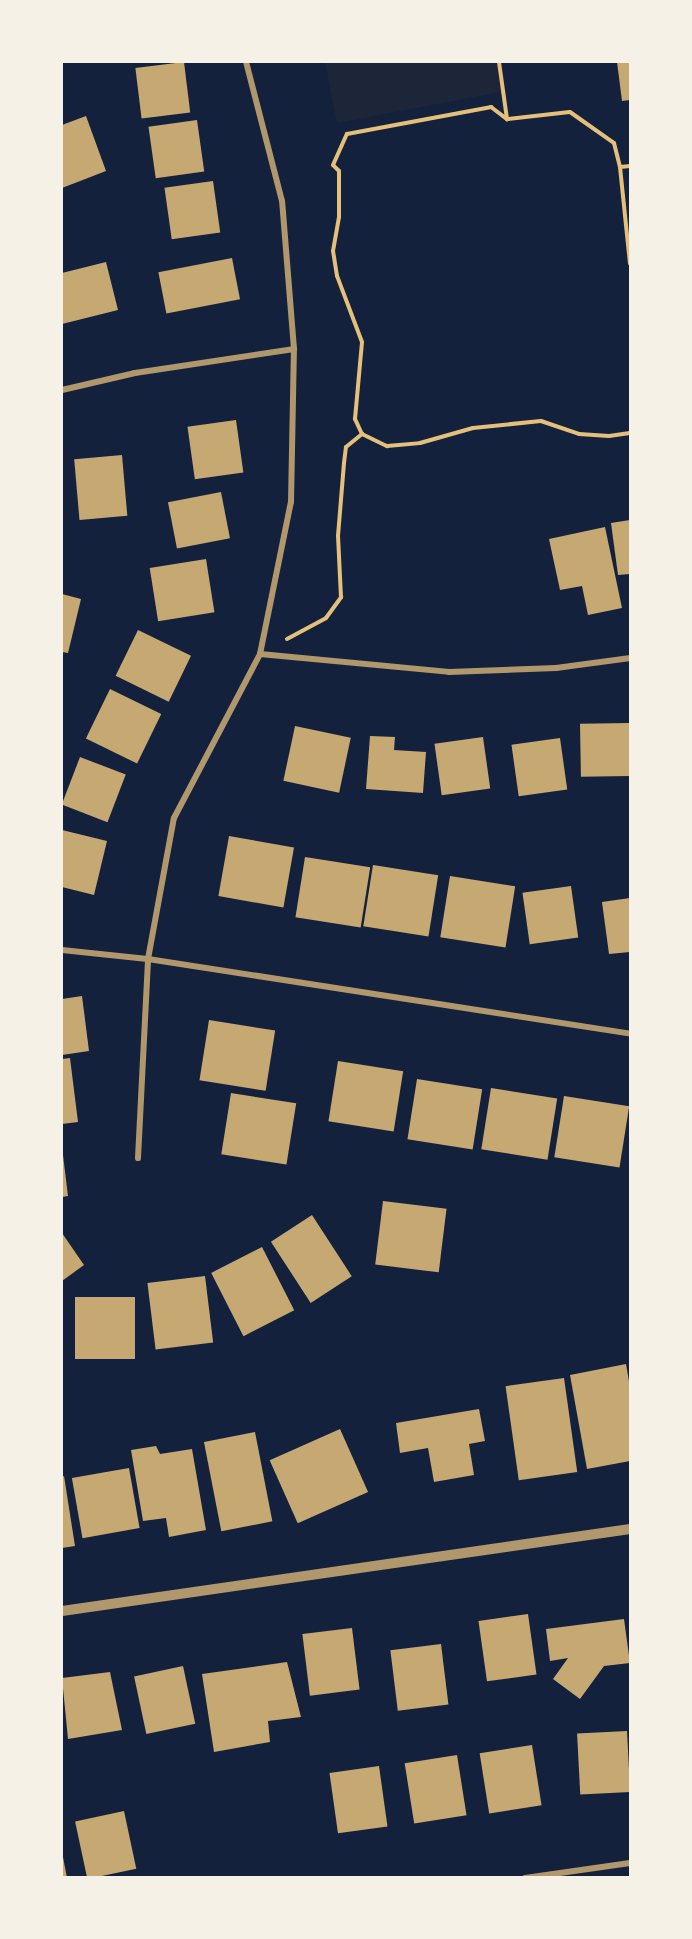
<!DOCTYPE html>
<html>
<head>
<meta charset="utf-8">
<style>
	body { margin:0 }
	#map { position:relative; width:692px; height:1939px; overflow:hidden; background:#14213d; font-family:"Titillium Web",sans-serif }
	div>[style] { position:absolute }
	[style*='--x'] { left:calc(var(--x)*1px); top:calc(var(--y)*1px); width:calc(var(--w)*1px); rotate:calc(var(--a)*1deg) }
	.green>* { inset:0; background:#1d2539 }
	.building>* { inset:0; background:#c6a872; transform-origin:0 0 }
	.path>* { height:4px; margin:-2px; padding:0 2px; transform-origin:2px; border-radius:2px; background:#e5c07b }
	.minor>* { height:6px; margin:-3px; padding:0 3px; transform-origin:3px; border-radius:3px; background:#b1986c }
	.tertiary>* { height:10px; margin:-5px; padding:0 5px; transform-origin:5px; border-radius:5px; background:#b1986c }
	span { translate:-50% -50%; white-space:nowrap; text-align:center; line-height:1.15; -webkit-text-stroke:6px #f6f1e7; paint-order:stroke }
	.frame { position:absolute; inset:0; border:63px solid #f6f1e7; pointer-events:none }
</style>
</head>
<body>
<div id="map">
	<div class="green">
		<i style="clip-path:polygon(325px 62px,497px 62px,501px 92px,337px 123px)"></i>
	</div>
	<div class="building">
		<i style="left:184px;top:62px;width:51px;height:49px;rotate:83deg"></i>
		<i style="clip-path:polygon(617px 62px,630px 62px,630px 100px,622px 101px)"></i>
		<i style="clip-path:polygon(86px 116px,106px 171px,62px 188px,62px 125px)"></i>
		<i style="left:197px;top:120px;width:52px;height:49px;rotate:82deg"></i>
		<i style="left:213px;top:181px;width:52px;height:49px;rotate:82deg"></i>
		<i style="left:232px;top:258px;width:42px;height:75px;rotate:79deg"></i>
		<i style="clip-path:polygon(106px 262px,118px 310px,62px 324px,62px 273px)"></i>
		<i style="left:236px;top:420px;width:53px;height:49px;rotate:82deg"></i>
		<i style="left:122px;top:455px;width:61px;height:48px;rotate:85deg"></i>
		<i style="left:221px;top:492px;width:47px;height:54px;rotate:79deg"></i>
		<i style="clip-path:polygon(630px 520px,630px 574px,618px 575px,611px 523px)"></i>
		<i style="clip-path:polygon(605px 527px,622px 608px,588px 615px,582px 586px,560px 590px,549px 539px)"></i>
		<i style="left:206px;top:559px;width:54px;height:57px;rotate:81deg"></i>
		<i style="clip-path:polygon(62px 594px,81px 599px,68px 653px,62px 652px)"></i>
		<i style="left:138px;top:630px;width:59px;height:51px;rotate:26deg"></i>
		<i style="left:110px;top:689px;width:57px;height:55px;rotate:26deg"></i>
		<i style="left:629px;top:723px;width:53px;height:49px;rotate:89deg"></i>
		<i style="left:295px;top:726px;width:57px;height:56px;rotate:12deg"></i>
		<i style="clip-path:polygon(370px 736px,395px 737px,394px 750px,426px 752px,423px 793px,366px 789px)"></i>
		<i style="left:483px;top:737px;width:52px;height:49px;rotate:82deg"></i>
		<i style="left:560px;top:738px;width:52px;height:49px;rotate:82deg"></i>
		<i style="left:80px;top:757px;width:49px;height:51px;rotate:21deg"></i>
		<i style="clip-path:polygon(62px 830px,107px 841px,94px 895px,62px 887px)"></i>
		<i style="left:229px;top:836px;width:66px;height:61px;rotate:10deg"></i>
		<i style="left:305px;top:857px;width:66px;height:61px;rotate:9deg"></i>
		<i style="left:373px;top:865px;width:66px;height:62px;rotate:9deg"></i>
		<i style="left:450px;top:876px;width:66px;height:62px;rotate:9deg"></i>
		<i style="left:571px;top:886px;width:52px;height:49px;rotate:82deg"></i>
		<i style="clip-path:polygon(630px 898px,630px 952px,609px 954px,602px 902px)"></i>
		<i style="clip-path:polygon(82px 996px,89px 1051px,62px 1055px,62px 999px)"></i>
		<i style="left:209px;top:1020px;width:67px;height:61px;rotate:9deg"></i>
		<i style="clip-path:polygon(70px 1058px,78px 1122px,62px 1124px,62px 1059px)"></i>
		<i style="left:338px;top:1061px;width:66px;height:61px;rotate:9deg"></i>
		<i style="left:417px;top:1079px;width:66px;height:61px;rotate:9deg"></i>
		<i style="left:491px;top:1088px;width:67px;height:62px;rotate:9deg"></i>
		<i style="left:231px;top:1093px;width:66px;height:62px;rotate:9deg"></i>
		<i style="left:564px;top:1096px;width:66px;height:62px;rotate:9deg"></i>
		<i style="clip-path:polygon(62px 1147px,68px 1196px,62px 1197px)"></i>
		<i style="left:383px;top:1201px;width:64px;height:64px;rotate:7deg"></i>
		<i style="left:312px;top:1215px;width:73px;height:49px;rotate:57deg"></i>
		<i style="clip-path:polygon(62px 1233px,84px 1265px,62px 1281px)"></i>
		<i style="left:262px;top:1247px;width:71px;height:57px;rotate:63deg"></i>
		<i style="left:205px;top:1276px;width:67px;height:58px;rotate:83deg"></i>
		<i style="left:75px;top:1297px;width:60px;height:62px"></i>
		<i style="clip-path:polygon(626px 1364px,630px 1387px,630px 1461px,587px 1469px,570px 1375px)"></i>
		<i style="left:564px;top:1378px;width:95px;height:59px;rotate:82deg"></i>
		<i style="clip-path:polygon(479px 1409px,485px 1441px,469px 1444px,474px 1475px,434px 1482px,428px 1448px,400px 1453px,396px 1423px)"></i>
		<i style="left:340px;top:1429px;width:69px;height:77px;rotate:66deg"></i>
		<i style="left:255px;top:1432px;width:91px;height:52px;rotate:79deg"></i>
		<i style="clip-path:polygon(156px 1446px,160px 1454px,192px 1449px,206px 1530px,169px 1537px,166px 1518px,143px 1521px,131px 1450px)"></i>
		<i style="left:129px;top:1468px;width:61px;height:58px;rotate:80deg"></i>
		<i style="clip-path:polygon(64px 1476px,75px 1546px,62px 1548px,62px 1477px)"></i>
		<i style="left:528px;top:1614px;width:61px;height:50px;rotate:82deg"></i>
		<i style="clip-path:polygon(624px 1619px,630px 1663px,604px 1666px,580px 1699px,553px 1679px,568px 1658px,550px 1661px,546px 1629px)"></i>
		<i style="left:352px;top:1628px;width:62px;height:50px;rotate:83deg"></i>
		<i style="left:441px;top:1644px;width:61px;height:51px;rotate:83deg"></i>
		<i style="clip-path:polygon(287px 1662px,301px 1717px,268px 1721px,270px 1742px,214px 1752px,202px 1674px)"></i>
		<i style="left:183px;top:1666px;width:59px;height:50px;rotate:78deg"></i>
		<i style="clip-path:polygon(110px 1672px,122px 1730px,68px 1739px,62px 1678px)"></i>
		<i style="left:627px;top:1731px;width:61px;height:50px;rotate:87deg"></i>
		<i style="left:532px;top:1745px;width:61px;height:53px;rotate:81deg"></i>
		<i style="left:457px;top:1755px;width:61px;height:53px;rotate:81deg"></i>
		<i style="left:379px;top:1766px;width:61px;height:50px;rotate:82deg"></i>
		<i style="left:124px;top:1811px;width:59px;height:50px;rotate:78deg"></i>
		<i style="clip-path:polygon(62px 1857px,63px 1857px,67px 1878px,62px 1878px)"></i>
	</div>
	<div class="path">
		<i style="--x:499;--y:62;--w:58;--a:82"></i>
		<i style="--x:630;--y:166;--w:10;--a:174"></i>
		<i style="--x:620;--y:167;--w:97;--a:84.1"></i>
		<i style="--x:362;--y:434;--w:17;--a:-115"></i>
		<i style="--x:355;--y:419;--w:77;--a:-84.8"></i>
		<i style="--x:362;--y:342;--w:71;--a:-110.7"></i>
		<i style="--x:337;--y:276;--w:25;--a:-99"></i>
		<i style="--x:333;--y:251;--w:35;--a:-80"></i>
		<i style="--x:339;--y:217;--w:46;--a:-90"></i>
		<i style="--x:339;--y:171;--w:8;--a:-135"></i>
		<i style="--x:333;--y:165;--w:34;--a:-66"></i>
		<i style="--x:347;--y:134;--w:147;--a:-10.6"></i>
		<i style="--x:491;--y:107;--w:20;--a:37"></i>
		<i style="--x:507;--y:119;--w:63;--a:-6.3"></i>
		<i style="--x:570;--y:112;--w:54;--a:35.2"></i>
		<i style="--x:614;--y:143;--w:25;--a:76"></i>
		<i style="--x:287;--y:639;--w:44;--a:-28.3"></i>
		<i style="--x:326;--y:618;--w:26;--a:-54"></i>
		<i style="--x:341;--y:597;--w:61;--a:-92.8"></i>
		<i style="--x:338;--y:536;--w:73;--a:-85.3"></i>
		<i style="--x:344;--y:463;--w:16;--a:-83"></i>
		<i style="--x:346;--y:447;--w:21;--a:-39"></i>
		<i style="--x:362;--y:434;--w:28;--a:26"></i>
		<i style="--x:387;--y:446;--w:33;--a:-5"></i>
		<i style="--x:420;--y:443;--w:55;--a:-15.8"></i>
		<i style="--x:473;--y:428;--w:68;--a:-5.9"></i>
		<i style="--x:541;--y:421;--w:40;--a:18.9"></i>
		<i style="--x:579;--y:434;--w:30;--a:4"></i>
		<i style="--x:609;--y:436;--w:21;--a:-8"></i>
	</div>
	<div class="minor">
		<i style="--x:62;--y:390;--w:75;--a:-13.1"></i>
		<i style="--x:135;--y:373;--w:161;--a:-8.6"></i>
		<i style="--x:260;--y:654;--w:190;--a:5.4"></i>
		<i style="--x:449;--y:672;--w:107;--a:-2.1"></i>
		<i style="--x:556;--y:668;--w:75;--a:-7.7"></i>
		<i style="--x:62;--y:950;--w:86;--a:6"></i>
		<i style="--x:148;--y:959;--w:488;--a:8.8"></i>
		<i style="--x:138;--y:1158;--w:199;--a:-87.1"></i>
		<i style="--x:148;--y:959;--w:143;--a:-79.6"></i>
		<i style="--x:174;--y:818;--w:185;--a:-62.3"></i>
		<i style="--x:260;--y:654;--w:155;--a:-78.5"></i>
		<i style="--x:291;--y:502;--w:153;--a:-88.9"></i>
		<i style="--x:294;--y:349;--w:148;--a:-94.6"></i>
		<i style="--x:282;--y:201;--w:144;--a:-104.5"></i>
		<i style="--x:525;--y:1878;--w:106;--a:-8.1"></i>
	</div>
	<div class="tertiary">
		<i style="--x:62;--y:1611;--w:574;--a:-8.21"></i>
	</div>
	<div class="frame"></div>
</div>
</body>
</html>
